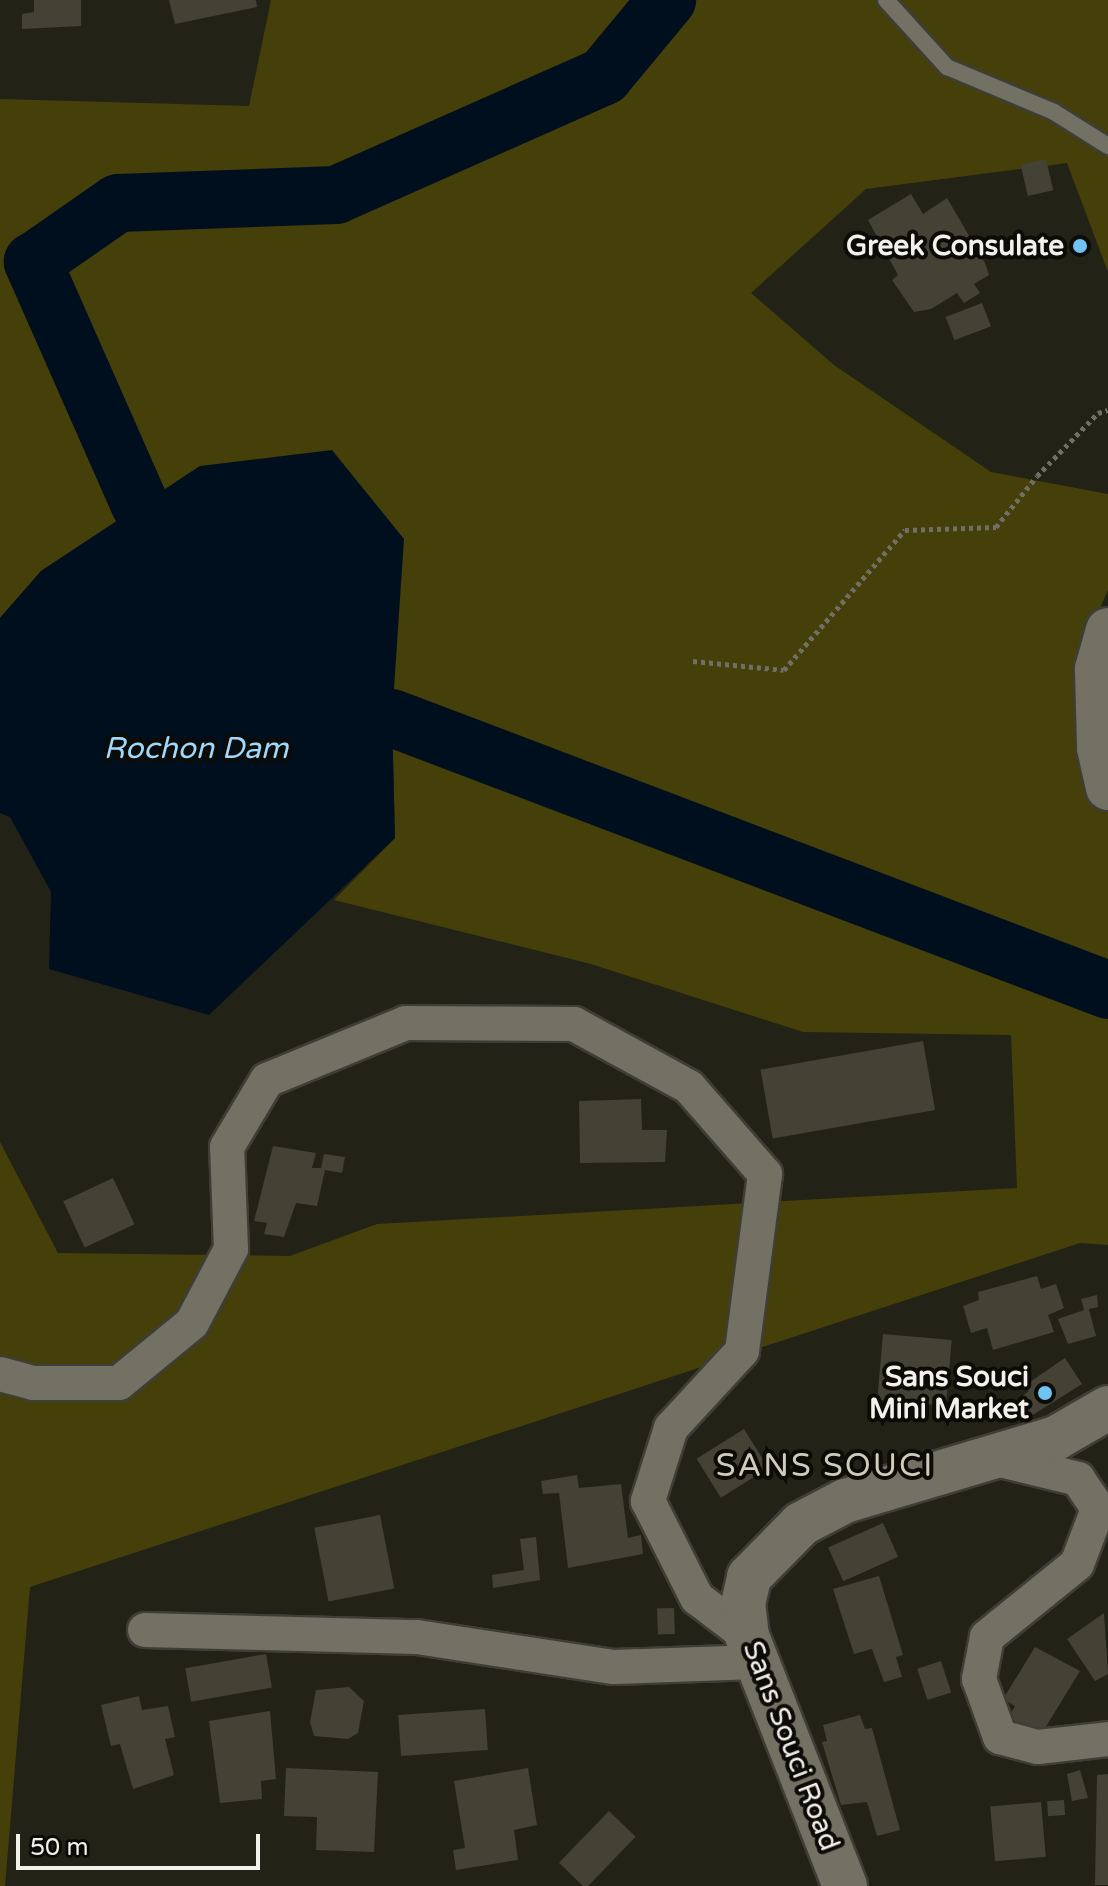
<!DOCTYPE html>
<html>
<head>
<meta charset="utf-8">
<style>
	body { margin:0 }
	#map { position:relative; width:1108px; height:1886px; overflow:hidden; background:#232216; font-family:"Varela Round",sans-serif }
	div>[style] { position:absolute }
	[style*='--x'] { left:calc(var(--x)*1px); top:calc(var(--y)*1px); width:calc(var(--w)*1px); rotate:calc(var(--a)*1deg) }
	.green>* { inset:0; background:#453f0a }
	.water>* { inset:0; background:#000f1d }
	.river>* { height:58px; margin:-29px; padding:0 29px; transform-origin:29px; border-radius:29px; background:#000f1d }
	.building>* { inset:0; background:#434235; transform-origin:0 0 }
	.path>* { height:5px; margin-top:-2.5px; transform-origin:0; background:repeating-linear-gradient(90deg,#706f65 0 4px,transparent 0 8px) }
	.roads { filter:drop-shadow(2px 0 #3f3e36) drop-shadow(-2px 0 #3f3e36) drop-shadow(0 2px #3f3e36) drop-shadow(0 -2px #3f3e36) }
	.lane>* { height:16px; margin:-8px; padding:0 8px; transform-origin:8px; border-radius:8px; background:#727163 }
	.street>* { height:34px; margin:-17px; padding:0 17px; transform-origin:17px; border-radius:17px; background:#727163 }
	.secondary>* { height:44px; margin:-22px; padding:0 22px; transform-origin:22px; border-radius:22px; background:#727163 }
	.dots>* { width:22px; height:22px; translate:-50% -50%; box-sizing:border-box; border:4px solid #0c0b06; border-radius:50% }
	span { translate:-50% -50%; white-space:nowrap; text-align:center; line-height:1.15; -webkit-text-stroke:8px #0c0b06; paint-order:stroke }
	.poi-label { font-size:28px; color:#f2f2ea; font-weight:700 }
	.right { translate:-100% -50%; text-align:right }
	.street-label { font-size:28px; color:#f2f2ea }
	.water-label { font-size:30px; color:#9dd8fe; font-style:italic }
	.quarter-label { font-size:32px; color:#cecdbd; letter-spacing:2px }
	.scale { position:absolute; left:16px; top:1834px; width:244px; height:36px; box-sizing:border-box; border:4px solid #f2f2ea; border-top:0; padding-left:10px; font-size:24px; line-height:28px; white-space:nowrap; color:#f2f2ea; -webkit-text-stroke:6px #0c0b06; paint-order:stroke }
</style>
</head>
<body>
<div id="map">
	<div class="green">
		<i style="clip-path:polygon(271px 0,1108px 0,1108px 272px,1067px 163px,866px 189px,751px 293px,834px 365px,991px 472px,1108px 494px,1108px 590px,1081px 651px,1108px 771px,1108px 1245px,1080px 1243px,30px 1587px,5px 1886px,0 1886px,0 1142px,58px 1253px,290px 1256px,377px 1224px,1017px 1188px,1011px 1035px,803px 1032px,591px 964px,334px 900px,395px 838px,392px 718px,200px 466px,41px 571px,0 618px,0 99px,249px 106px)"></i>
	</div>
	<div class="water">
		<i style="clip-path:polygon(332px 450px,404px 539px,392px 718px,395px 838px,209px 1015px,49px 969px,51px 892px,10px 817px,0 813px,0 618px,41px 571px,200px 466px)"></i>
	</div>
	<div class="river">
		<i style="--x:140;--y:505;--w:266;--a:-113.8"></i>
		<i style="--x:33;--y:262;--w:103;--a:-34.8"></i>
		<i style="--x:118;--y:203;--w:218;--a:-2.1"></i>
		<i style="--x:336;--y:195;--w:293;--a:-23.9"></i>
		<i style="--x:604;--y:76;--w:99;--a:-50.3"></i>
		<i style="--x:392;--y:718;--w:766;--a:20.8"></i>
	</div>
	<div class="building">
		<i style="clip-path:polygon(34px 0,81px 0,81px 26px,22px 29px,22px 14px,34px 12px)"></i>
		<i style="clip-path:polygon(169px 0,256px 0,257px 7px,175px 24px)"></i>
		<i style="left:1046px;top:159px;width:32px;height:26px;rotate:77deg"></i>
		<i style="clip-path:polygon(911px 194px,923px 214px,947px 198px,985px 263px,989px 275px,974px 284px,980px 293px,964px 303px,957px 293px,931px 309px,914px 312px,892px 280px,898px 275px,868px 220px)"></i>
		<i style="left:982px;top:303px;width:25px;height:39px;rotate:69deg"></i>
		<i style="left:923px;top:1041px;width:70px;height:165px;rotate:80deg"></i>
		<i style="clip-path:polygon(641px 1099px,642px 1130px,667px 1130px,665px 1162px,580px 1163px,579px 1101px)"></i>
		<i style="clip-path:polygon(273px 1146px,316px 1153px,312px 1168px,321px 1168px,324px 1154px,345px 1157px,342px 1173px,325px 1170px,317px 1206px,296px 1203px,284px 1237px,264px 1234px,267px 1223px,254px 1221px)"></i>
		<i style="left:113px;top:1178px;width:51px;height:55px;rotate:65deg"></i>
		<i style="clip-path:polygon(1037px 1276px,1041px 1289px,1056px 1284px,1064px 1308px,1048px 1315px,1054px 1332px,993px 1350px,987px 1328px,971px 1333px,963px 1306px,979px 1300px,978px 1292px)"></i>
		<i style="clip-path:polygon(1097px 1295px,1098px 1307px,1089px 1309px,1096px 1336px,1068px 1344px,1058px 1319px,1084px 1310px,1081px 1299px)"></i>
		<i style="left:883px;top:1334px;width:69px;height:66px;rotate:5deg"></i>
		<i style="clip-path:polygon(1065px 1358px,1082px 1384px,1028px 1418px,1017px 1400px,1029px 1391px,1024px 1386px)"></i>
		<i style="left:744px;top:1429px;width:46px;height:56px;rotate:58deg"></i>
		<i style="clip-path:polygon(577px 1475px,579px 1488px,621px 1484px,628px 1538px,641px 1535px,643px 1554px,568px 1568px,559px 1493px,543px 1494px,541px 1481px)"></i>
		<i style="left:380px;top:1515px;width:75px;height:67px;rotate:79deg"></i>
		<i style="left:883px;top:1523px;width:37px;height:60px;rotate:66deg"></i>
		<i style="clip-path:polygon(536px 1537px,540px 1580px,493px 1588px,492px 1575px,524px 1570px,520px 1539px)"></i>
		<i style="clip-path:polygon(879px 1576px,903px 1655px,896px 1657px,902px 1677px,884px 1682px,872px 1649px,854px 1654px,833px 1589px)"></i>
		<i style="left:674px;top:1608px;width:26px;height:17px;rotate:88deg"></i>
		<i style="clip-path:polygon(1104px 1613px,1108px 1674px,1095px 1681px,1067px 1639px)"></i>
		<i style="clip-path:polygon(1035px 1647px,1080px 1671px,1042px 1733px,1008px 1718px,1015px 1706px,1003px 1699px)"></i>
		<i style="left:266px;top:1654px;width:34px;height:82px;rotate:80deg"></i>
		<i style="left:941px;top:1661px;width:33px;height:25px;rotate:72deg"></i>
		<i style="clip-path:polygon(349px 1687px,364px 1701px,358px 1733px,348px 1739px,314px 1736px,310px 1722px,316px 1690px)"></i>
		<i style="clip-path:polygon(139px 1696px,142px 1710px,168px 1706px,175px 1737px,165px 1739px,174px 1775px,133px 1789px,120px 1744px,111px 1746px,101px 1705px)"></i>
		<i style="left:485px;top:1709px;width:41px;height:87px;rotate:86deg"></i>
		<i style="clip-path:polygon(270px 1711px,276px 1779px,261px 1781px,262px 1799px,220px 1803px,209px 1721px)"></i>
		<i style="clip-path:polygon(860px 1715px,865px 1729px,872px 1728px,900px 1830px,877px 1836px,867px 1802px,841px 1805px,822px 1742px,827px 1741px,823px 1725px)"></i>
		<i style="clip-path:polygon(286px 1768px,378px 1772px,374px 1852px,316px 1850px,317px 1817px,284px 1816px)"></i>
		<i style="clip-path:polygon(528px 1768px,537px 1825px,514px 1830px,518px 1860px,456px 1870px,453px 1850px,465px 1848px,454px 1781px)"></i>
		<i style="clip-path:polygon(1080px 1770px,1088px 1798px,1072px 1801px,1067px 1774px)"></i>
		<i style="clip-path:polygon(1108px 1774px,1108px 1885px,1095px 1885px,1097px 1775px)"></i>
		<i style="left:1064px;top:1800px;width:15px;height:17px;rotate:86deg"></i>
		<i style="left:1041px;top:1802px;width:55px;height:51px;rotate:85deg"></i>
		<i style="left:609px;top:1811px;width:37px;height:72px;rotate:44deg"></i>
	</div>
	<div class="path">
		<i style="--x:693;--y:661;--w:91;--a:5.6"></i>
		<i style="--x:784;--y:670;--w:185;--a:-49.2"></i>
		<i style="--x:905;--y:530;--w:91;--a:-1.9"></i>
		<i style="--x:996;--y:527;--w:65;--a:-51.2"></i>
		<i style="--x:1037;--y:476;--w:88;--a:-45.9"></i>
		<i style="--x:1098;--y:413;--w:10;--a:-17"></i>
	</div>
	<div class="roads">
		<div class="lane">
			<i style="--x:886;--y:0;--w:91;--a:47.7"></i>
			<i style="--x:947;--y:67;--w:116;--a:22.8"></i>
			<i style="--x:1054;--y:112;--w:64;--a:32.2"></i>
		</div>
		<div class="street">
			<i style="--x:0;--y:1374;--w:34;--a:15"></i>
			<i style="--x:33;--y:1383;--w:86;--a:0"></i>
			<i style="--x:119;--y:1383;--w:94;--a:-39.4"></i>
			<i style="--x:192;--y:1323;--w:84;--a:-62.2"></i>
			<i style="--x:231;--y:1249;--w:102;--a:-92.2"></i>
			<i style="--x:227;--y:1147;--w:78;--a:-59.2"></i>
			<i style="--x:267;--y:1080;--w:150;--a:-22.3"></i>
			<i style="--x:406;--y:1023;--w:168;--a:0.3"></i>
			<i style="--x:574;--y:1024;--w:131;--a:28.7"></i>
			<i style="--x:689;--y:1087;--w:116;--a:48.9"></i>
			<i style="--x:765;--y:1174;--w:178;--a:97.4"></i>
			<i style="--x:742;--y:1351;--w:105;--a:132.7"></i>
			<i style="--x:671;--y:1428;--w:77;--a:107.5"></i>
			<i style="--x:648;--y:1501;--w:109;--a:63.2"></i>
			<i style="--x:697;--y:1598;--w:63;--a:37.2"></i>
			<i style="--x:992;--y:1458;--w:89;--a:13.7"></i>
			<i style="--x:1078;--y:1479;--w:36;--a:56"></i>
			<i style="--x:1098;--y:1509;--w:59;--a:110.9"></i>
			<i style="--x:1077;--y:1564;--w:116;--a:141"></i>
			<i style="--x:987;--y:1637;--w:43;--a:100.8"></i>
			<i style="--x:979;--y:1679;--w:62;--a:70.1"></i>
			<i style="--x:1000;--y:1737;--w:39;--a:15"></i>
			<i style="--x:1038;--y:1747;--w:70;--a:-6.5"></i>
			<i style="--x:145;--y:1630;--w:272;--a:1.5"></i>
			<i style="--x:417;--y:1637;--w:199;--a:8.7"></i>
			<i style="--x:614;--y:1667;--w:142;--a:-2"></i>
		</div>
		<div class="secondary">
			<i style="--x:1108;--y:630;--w:41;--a:105.8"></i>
			<i style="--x:1097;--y:669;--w:79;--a:88.5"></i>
			<i style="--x:1099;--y:748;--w:41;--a:77.3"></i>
			<i style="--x:845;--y:1886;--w:269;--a:-111.4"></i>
			<i style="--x:747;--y:1636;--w:32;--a:-97"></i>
			<i style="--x:743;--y:1604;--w:28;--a:-77"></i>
			<i style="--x:749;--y:1577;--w:74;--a:-45.5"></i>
			<i style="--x:801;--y:1524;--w:50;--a:-27.6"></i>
			<i style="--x:845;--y:1501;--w:220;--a:-16.6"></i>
			<i style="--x:1056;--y:1438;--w:60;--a:-30"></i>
		</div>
	</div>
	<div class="dots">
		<i style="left:1080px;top:246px;background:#6fc2f4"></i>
		<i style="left:1045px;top:1393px;background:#6fc2f4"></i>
	</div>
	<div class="poi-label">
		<span class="right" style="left:1064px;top:246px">Greek Consulate</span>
		<span class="right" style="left:1029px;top:1393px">Sans Souci<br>Mini Market</span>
	</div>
	<div class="street-label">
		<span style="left:791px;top:1746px;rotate:69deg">Sans Souci Road</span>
	</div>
	<div class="water-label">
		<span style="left:196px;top:749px">Rochon Dam</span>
	</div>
	<div class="quarter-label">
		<span style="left:825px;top:1466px">SANS SOUCI</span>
	</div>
	<div class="scale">50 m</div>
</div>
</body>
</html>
